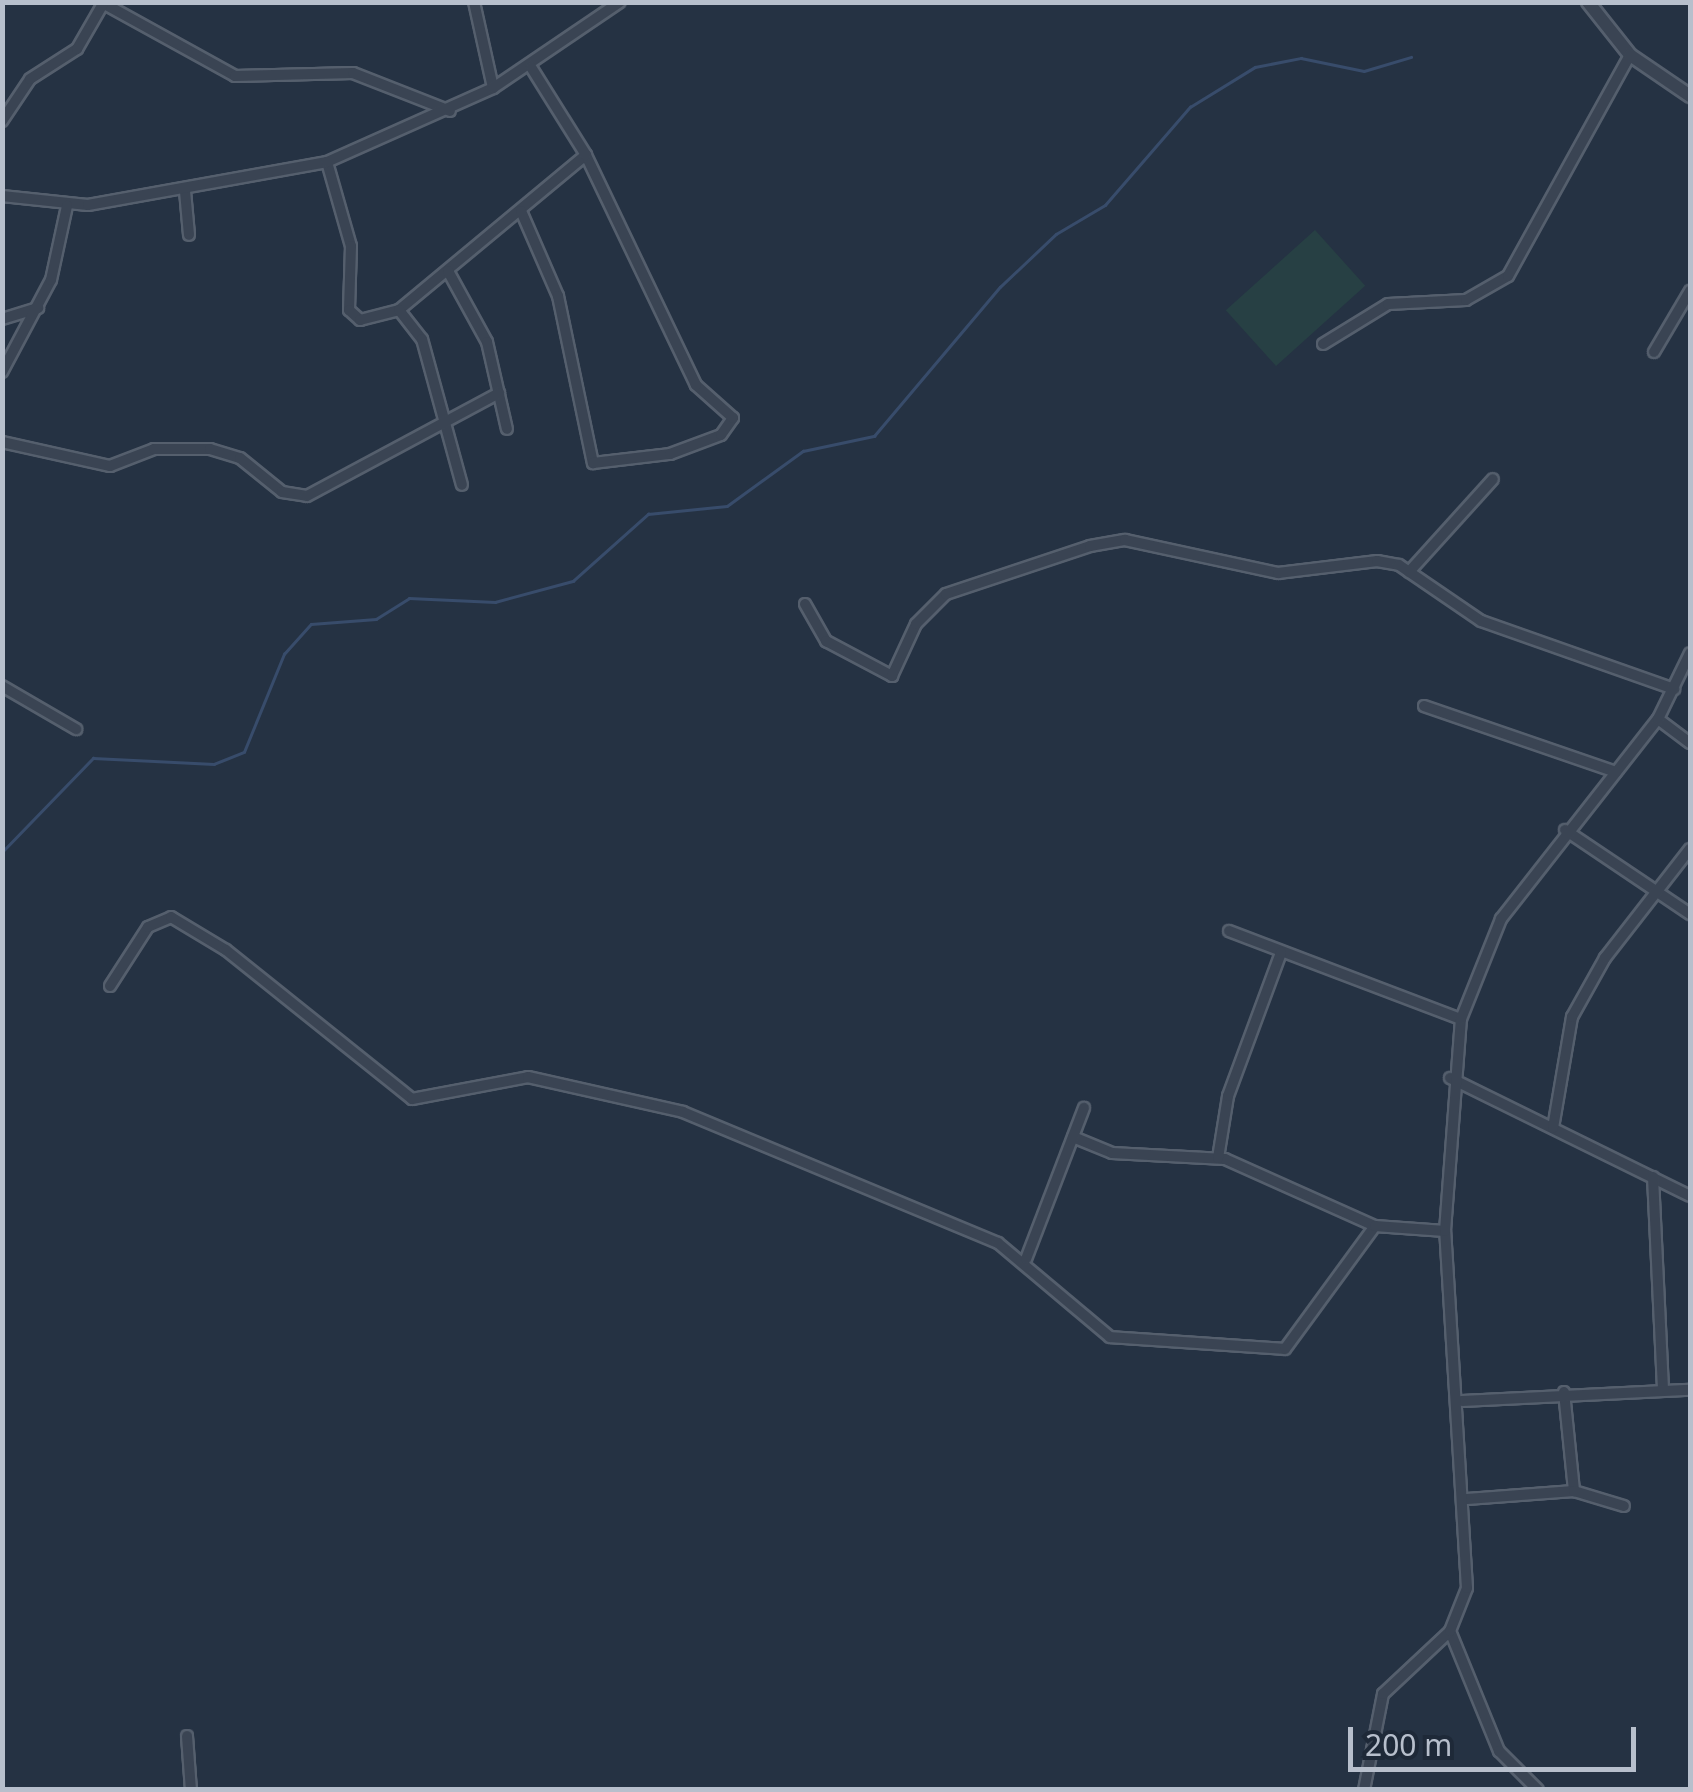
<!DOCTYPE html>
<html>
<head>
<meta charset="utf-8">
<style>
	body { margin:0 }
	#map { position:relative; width:1693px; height:1792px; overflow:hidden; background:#253243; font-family:"Noto Sans",sans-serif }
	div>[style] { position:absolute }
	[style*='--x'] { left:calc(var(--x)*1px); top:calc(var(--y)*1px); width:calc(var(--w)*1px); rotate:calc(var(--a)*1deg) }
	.green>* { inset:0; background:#274044; transform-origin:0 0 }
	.stream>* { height:2.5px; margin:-1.25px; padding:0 1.25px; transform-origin:1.25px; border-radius:1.25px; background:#384c6b }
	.roads { filter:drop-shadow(2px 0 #555f6d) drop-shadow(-2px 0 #555f6d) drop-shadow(0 2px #555f6d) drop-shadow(0 -2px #555f6d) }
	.minor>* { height:10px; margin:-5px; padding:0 5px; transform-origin:5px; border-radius:5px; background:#3a4453 }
	.tertiary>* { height:12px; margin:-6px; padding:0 6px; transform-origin:6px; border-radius:6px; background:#3a4453 }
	span { translate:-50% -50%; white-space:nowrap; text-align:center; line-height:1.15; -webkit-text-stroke:8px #1e2938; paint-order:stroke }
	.frame { position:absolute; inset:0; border:5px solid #b7bfcc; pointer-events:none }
	.scale { position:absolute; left:1348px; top:1727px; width:288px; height:45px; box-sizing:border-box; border:5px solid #b7bfcc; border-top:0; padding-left:12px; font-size:30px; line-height:35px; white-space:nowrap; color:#b7bfcc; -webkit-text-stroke:8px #1e2938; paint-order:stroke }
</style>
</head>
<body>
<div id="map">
	<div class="green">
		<i style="left:1315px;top:230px;width:75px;height:120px;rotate:48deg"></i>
	</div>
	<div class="stream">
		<i style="--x:2;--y:852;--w:131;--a:-45.9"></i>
		<i style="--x:93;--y:758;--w:121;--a:2.8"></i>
		<i style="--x:214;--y:764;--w:32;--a:-22"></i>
		<i style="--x:244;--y:752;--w:106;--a:-67.8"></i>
		<i style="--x:284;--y:654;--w:40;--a:-48"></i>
		<i style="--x:311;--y:624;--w:65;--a:-4.4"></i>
		<i style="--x:376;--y:619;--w:39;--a:-32"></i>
		<i style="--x:409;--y:598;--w:86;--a:2.7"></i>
		<i style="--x:495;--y:602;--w:81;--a:-15.1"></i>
		<i style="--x:573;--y:581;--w:101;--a:-41.8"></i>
		<i style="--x:648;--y:514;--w:79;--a:-5.8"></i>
		<i style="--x:727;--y:506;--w:94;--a:-35.9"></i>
		<i style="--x:803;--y:451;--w:73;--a:-11.9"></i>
		<i style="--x:874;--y:436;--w:195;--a:-49.8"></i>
		<i style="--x:1000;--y:287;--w:77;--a:-43.4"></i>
		<i style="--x:1056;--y:234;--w:57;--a:-30.6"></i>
		<i style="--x:1105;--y:205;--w:130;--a:-49.1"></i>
		<i style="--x:1190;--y:107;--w:76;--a:-31.6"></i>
		<i style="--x:1255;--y:67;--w:47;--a:-11.1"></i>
		<i style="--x:1301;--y:58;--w:64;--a:11.7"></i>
		<i style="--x:1364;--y:71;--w:49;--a:-16.6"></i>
	</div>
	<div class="roads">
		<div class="minor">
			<i style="--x:101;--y:2;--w:153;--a:28.9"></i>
			<i style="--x:235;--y:76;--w:118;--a:-1.5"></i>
			<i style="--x:353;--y:73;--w:104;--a:21.4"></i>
			<i style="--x:474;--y:2;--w:88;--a:77.5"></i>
			<i style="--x:2;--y:121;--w:50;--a:-56.3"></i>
			<i style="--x:30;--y:79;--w:56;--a:-32.6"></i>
			<i style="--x:77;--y:49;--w:54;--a:-60.1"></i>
			<i style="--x:327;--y:162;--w:87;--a:74.1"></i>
			<i style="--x:351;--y:246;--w:64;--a:91.8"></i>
			<i style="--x:349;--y:310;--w:15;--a:42"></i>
			<i style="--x:360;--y:320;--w:40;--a:-14.4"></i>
			<i style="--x:399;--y:310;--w:243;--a:-39.7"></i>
			<i style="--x:185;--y:191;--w:44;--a:84.8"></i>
			<i style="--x:2;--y:196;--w:86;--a:6"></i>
			<i style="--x:88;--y:205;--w:243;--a:-10.2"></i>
			<i style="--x:327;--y:162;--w:182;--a:-24"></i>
			<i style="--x:493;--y:88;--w:153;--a:-34.1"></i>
			<i style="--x:521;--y:211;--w:93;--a:66.5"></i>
			<i style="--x:558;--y:296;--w:171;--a:78.2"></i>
			<i style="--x:593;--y:463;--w:78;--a:-6.7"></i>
			<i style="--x:670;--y:454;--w:54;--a:-20.4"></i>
			<i style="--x:721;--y:435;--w:21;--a:-55"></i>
			<i style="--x:733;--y:418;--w:50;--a:-138.3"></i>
			<i style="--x:696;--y:385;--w:255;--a:-115.6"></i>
			<i style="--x:586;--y:155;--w:104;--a:-122"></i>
			<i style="--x:448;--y:271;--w:81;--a:61.2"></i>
			<i style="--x:487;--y:342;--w:89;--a:77.1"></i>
			<i style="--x:399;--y:310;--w:37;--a:52"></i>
			<i style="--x:422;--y:339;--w:151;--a:74.7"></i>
			<i style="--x:2;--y:319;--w:38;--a:-17"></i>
			<i style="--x:1323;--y:344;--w:76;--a:-31.6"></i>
			<i style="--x:1388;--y:304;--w:78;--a:-2.9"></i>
			<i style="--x:1466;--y:300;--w:48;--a:-29.7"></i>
			<i style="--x:1508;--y:276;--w:252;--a:-61.1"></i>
			<i style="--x:1654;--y:352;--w:71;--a:-59.5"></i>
			<i style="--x:2;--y:372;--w:104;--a:-62"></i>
			<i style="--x:51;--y:280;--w:76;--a:-77.8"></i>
			<i style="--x:2;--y:442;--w:111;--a:12.5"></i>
			<i style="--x:110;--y:466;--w:47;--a:-21.1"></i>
			<i style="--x:154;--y:449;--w:56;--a:0"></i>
			<i style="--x:210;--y:449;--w:31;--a:17"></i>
			<i style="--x:240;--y:458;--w:54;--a:39"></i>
			<i style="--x:282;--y:492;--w:25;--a:9"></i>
			<i style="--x:307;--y:496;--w:218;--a:-28.2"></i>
			<i style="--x:1409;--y:572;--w:125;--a:-47.9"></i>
			<i style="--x:805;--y:604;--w:43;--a:60.4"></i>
			<i style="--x:826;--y:641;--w:75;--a:27.9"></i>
			<i style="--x:892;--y:676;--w:57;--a:-65.2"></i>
			<i style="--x:916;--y:624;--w:42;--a:-45"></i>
			<i style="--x:946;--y:594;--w:152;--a:-18.4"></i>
			<i style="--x:1090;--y:546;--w:36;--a:-10"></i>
			<i style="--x:1125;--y:540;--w:157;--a:12.2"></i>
			<i style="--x:1278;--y:573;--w:100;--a:-6.9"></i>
			<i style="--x:1377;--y:561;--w:22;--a:10"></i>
			<i style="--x:1399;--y:565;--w:99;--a:34.3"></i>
			<i style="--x:1481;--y:621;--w:205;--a:19.4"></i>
			<i style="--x:2;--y:686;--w:86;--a:30.2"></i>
			<i style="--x:1424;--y:706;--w:203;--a:19"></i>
			<i style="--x:1658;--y:719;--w:40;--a:37"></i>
			<i style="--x:1565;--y:830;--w:151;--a:33.9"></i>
			<i style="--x:1229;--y:931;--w:248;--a:20.8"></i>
			<i style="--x:110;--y:986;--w:70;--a:-57.2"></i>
			<i style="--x:148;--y:927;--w:25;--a:-23"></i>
			<i style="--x:171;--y:917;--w:64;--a:31"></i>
			<i style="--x:226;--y:950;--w:238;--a:38.7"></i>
			<i style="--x:412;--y:1099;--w:118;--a:-10.7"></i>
			<i style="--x:528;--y:1077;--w:159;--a:12.7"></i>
			<i style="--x:683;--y:1112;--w:341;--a:22.6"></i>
			<i style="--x:998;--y:1243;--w:146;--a:40"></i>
			<i style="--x:1110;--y:1337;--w:175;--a:3.9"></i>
			<i style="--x:1285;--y:1349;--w:152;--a:-53.8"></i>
			<i style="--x:1450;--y:1078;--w:267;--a:26.2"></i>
			<i style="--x:1553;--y:1128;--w:113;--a:-80.3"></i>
			<i style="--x:1572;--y:1017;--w:68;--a:-60.8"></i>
			<i style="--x:1605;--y:958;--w:138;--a:-52.1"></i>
			<i style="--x:1073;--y:1137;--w:42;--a:22.3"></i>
			<i style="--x:1112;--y:1153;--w:113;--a:3"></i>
			<i style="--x:1225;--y:1159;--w:164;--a:24.1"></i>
			<i style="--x:1375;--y:1226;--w:70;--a:4.1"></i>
			<i style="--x:1218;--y:1158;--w:63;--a:-80.8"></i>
			<i style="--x:1228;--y:1096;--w:153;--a:-69.7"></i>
			<i style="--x:1653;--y:1177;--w:212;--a:87.3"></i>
			<i style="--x:1026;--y:1259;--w:162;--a:-69"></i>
			<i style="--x:1564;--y:1392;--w:100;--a:84.2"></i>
			<i style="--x:1462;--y:1401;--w:228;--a:-2.8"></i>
			<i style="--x:1467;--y:1499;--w:107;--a:-4.3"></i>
			<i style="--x:1574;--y:1491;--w:52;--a:16.7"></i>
			<i style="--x:1450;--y:1631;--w:130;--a:67.8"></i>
			<i style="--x:1499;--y:1751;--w:55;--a:45"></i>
			<i style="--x:187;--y:1736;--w:54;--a:85.8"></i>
			<i style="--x:1364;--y:1790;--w:98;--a:-78.8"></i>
			<i style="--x:1383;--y:1694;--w:92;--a:-43.2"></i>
			<i style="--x:1450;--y:1631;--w:46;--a:-68.4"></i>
			<i style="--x:1467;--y:1588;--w:358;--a:-93.5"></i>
			<i style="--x:1445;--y:1231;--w:213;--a:-85.7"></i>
			<i style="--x:1461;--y:1019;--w:108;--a:-68.2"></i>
			<i style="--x:1501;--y:919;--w:254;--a:-51.9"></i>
			<i style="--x:1658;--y:719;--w:73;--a:-64.1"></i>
		</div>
		<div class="tertiary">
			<i style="--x:1588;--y:2;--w:68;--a:51.6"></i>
			<i style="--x:1630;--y:55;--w:73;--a:34.3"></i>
		</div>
	</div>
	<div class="frame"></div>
	<div class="scale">200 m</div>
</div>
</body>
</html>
